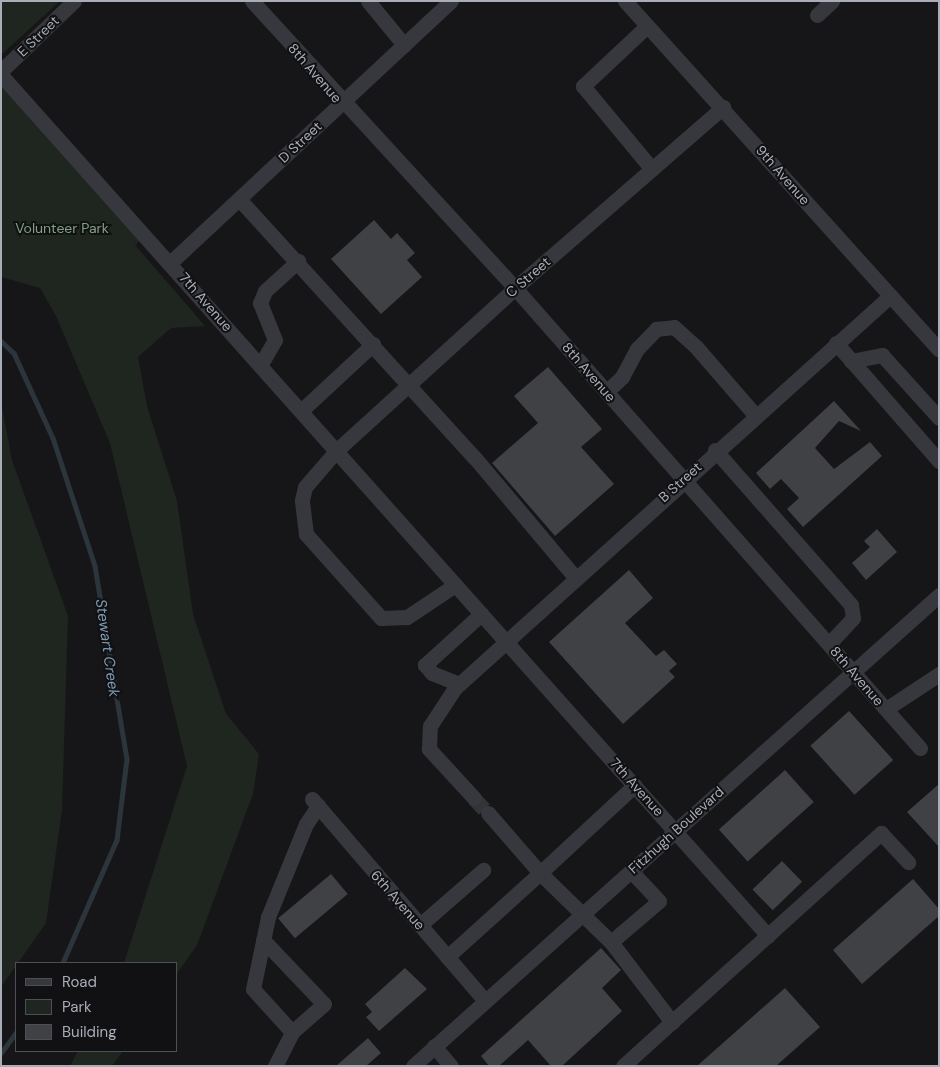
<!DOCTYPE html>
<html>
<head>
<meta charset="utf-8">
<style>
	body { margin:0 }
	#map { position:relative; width:940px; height:1067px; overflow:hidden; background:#161618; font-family:"DM Sans",sans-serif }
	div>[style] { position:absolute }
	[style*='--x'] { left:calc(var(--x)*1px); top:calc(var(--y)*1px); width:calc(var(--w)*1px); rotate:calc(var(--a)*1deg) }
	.green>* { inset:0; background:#1e261f }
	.stream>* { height:4.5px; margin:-2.25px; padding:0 2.25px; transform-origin:2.25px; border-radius:2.25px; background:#2c353c }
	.building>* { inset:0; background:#404145; transform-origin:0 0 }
	.minor-tunnel>* { height:15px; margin-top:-7.5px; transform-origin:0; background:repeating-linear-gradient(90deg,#333438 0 15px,transparent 0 23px) }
	.minor>* { height:15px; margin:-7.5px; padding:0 7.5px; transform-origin:7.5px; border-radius:7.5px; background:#37383d }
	span { translate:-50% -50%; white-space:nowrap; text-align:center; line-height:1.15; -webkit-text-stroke:4px #111113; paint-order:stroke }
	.street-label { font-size:14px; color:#a8adb8 }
	.park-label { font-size:14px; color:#7fa381 }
	.water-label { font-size:15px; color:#7f9bb3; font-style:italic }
	.frame { position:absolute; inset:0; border:2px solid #a8adb8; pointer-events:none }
	.legend { position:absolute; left:15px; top:962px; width:162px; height:90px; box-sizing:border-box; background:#111113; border:1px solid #4d4f55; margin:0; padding:6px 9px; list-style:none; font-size:15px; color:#a8adb8 }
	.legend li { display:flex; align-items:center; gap:10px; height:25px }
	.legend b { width:25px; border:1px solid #4d4f55 }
</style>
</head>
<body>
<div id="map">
	<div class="green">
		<i style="clip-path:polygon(1px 1px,60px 1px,1px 55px)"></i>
		<i style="clip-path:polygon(1px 64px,149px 232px,135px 245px,205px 326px,171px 328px,138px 357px,147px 406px,177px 501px,193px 614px,226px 714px,259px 754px,253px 794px,197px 945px,176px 975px,176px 963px,124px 963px,187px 766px,110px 443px,56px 316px,40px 288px,1px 277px)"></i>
		<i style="clip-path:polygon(1px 402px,12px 460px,68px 616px,62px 810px,46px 923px,1px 987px)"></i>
		<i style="clip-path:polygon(78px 1051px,123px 1051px,112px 1066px,70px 1066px)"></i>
	</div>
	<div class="stream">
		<i style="--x:1;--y:341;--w:18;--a:43"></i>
		<i style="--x:14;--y:353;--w:94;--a:65.4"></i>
		<i style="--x:53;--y:438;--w:135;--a:71.8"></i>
		<i style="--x:95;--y:566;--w:196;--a:80.6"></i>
		<i style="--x:127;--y:759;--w:82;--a:97"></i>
		<i style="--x:117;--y:840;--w:134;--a:113.7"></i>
		<i style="--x:1;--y:1053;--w:26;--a:-54"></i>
	</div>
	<div class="building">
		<i style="clip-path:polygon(374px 220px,391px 239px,397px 233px,415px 253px,407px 260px,422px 277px,381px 314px,331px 259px)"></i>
		<i style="clip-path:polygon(548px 367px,602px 429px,581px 447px,614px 484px,555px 536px,492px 463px,538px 423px,514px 396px)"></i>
		<i style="clip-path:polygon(834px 401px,861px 431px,839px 421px,815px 448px,834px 469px,870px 442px,882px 456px,803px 527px,787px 509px,799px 498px,781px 479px,770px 489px,756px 473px)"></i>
		<i style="clip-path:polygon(877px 529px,897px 552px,866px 580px,852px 563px,870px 547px,864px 541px)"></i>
		<i style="clip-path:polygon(629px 570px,653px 598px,625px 623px,656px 656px,664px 650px,677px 664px,669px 671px,675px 677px,623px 724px,549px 642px)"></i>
		<i style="left:849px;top:711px;width:66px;height:52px;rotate:48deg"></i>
		<i style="left:785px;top:770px;width:43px;height:89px;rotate:48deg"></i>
		<i style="clip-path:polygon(939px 784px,939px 847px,907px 812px)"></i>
		<i style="left:782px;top:861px;width:29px;height:41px;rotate:46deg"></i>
		<i style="left:331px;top:874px;width:26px;height:69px;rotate:50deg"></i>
		<i style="clip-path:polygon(913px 879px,939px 909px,939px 916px,862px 984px,833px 950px)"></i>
		<i style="clip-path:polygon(601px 948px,621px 970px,602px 988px,622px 1011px,562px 1066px,551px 1066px,528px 1040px,499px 1066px,489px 1066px,481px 1056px)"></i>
		<i style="clip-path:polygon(405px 968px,427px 989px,379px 1031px,366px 1017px,372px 1012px,365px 1004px)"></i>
		<i style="clip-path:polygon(785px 988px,820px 1027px,776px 1066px,697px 1066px)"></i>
		<i style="clip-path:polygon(368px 1038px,381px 1053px,366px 1066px,336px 1066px)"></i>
	</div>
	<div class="minor-tunnel">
		<i style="--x:474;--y:798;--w:21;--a:47"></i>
	</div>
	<div class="minor">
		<i style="--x:252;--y:1;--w:389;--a:47.5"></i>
		<i style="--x:515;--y:288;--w:613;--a:48.64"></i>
		<i style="--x:368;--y:1;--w:57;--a:50.7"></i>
		<i style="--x:625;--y:1;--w:469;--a:48"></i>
		<i style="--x:817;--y:15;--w:21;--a:-43"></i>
		<i style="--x:647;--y:26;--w:88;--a:136.8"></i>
		<i style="--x:583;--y:86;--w:108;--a:50.3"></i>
		<i style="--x:1;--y:71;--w:101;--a:-43.8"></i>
		<i style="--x:1;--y:75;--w:1153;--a:48.3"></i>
		<i style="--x:239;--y:199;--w:350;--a:47.7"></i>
		<i style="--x:475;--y:458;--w:155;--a:50"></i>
		<i style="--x:171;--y:262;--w:383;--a:-43"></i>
		<i style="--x:836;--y:343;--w:157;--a:48.9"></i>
		<i style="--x:851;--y:361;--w:32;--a:-11"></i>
		<i style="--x:882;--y:355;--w:85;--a:47.9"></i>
		<i style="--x:261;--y:364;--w:28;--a:-60"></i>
		<i style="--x:275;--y:340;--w:40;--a:-112"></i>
		<i style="--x:260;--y:303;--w:13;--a:-67"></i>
		<i style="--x:265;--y:291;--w:45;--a:-42.3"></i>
		<i style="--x:606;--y:392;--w:22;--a:-43"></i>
		<i style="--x:622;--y:377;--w:32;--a:-62"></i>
		<i style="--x:637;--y:349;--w:28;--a:-46"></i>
		<i style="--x:656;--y:329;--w:18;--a:-6"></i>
		<i style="--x:674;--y:327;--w:31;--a:42"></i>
		<i style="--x:697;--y:348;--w:89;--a:49.1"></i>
		<i style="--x:302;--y:410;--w:97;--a:-42.9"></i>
		<i style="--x:715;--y:450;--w:206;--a:48.7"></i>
		<i style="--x:851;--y:605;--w:13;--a:81"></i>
		<i style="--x:853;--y:618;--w:35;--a:133"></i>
		<i style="--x:455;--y:585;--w:58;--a:146.3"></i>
		<i style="--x:407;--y:617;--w:26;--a:178"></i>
		<i style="--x:381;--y:618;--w:113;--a:-131.8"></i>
		<i style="--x:306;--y:534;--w:34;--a:-97"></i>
		<i style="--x:302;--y:500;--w:13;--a:-77"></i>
		<i style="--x:305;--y:487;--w:49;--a:-49.1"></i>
		<i style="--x:337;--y:450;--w:241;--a:-42.3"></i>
		<i style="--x:515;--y:288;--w:276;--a:-41"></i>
		<i style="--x:459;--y:684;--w:29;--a:-158"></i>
		<i style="--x:432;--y:673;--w:11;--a:-131"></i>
		<i style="--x:425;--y:665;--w:76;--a:-42.3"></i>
		<i style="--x:886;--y:709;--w:64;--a:-33.4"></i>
		<i style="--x:474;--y:798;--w:67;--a:-132.6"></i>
		<i style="--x:429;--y:749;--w:23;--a:-88"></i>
		<i style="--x:430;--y:726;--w:45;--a:-56.7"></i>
		<i style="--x:455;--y:688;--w:586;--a:-42.02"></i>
		<i style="--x:312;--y:799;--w:266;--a:49.4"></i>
		<i style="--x:488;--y:813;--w:79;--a:49.1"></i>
		<i style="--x:540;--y:873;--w:129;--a:-42.8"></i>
		<i style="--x:420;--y:925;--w:84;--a:-41.1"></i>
		<i style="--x:263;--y:940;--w:88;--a:46.4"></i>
		<i style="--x:324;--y:1004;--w:43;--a:138.8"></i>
		<i style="--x:611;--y:942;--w:101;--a:52.7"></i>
		<i style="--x:447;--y:957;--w:125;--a:-42.1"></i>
		<i style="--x:540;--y:873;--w:99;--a:44.2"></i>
		<i style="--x:611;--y:942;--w:63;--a:-40.5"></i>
		<i style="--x:659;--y:901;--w:41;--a:-133"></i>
		<i style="--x:434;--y:1046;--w:26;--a:50"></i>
		<i style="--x:275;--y:1066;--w:38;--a:-63"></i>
		<i style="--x:292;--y:1032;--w:58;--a:-132.2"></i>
		<i style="--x:253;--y:989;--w:74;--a:-78.2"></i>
		<i style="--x:268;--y:917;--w:100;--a:-67.8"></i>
		<i style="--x:306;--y:824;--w:22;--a:-56"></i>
		<i style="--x:413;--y:1066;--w:706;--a:-41.84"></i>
		<i style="--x:623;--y:1066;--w:348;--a:-42.1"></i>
		<i style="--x:881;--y:833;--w:40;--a:47"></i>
	</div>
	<div class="street-label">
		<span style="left:38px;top:36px;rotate:-44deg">E Street</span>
		<span style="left:315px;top:73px;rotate:49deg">8th Avenue</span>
		<span style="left:300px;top:142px;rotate:-43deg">D Street</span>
		<span style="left:783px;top:175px;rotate:49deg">9th Avenue</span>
		<span style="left:528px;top:277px;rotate:-41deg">C Street</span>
		<span style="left:206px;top:302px;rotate:49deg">7th Avenue</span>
		<span style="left:589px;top:372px;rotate:49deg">8th Avenue</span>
		<span style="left:680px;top:482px;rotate:-42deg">B Street</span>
		<span style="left:857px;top:676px;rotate:49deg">8th Avenue</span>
		<span style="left:637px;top:787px;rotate:48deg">7th Avenue</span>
		<span style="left:676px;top:830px;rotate:-42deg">Fitzhugh Boulevard</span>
		<span style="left:398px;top:900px;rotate:49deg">6th Avenue</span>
	</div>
	<div class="park-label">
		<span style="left:62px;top:228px">Volunteer Park</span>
	</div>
	<div class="water-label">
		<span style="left:107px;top:648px;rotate:82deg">Stewart Creek</span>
	</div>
	<div class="frame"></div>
	<ul class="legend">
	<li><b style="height:6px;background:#37383d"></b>Road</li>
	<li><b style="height:14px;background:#1e261f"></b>Park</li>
	<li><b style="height:14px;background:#404145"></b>Building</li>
	</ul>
</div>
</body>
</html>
